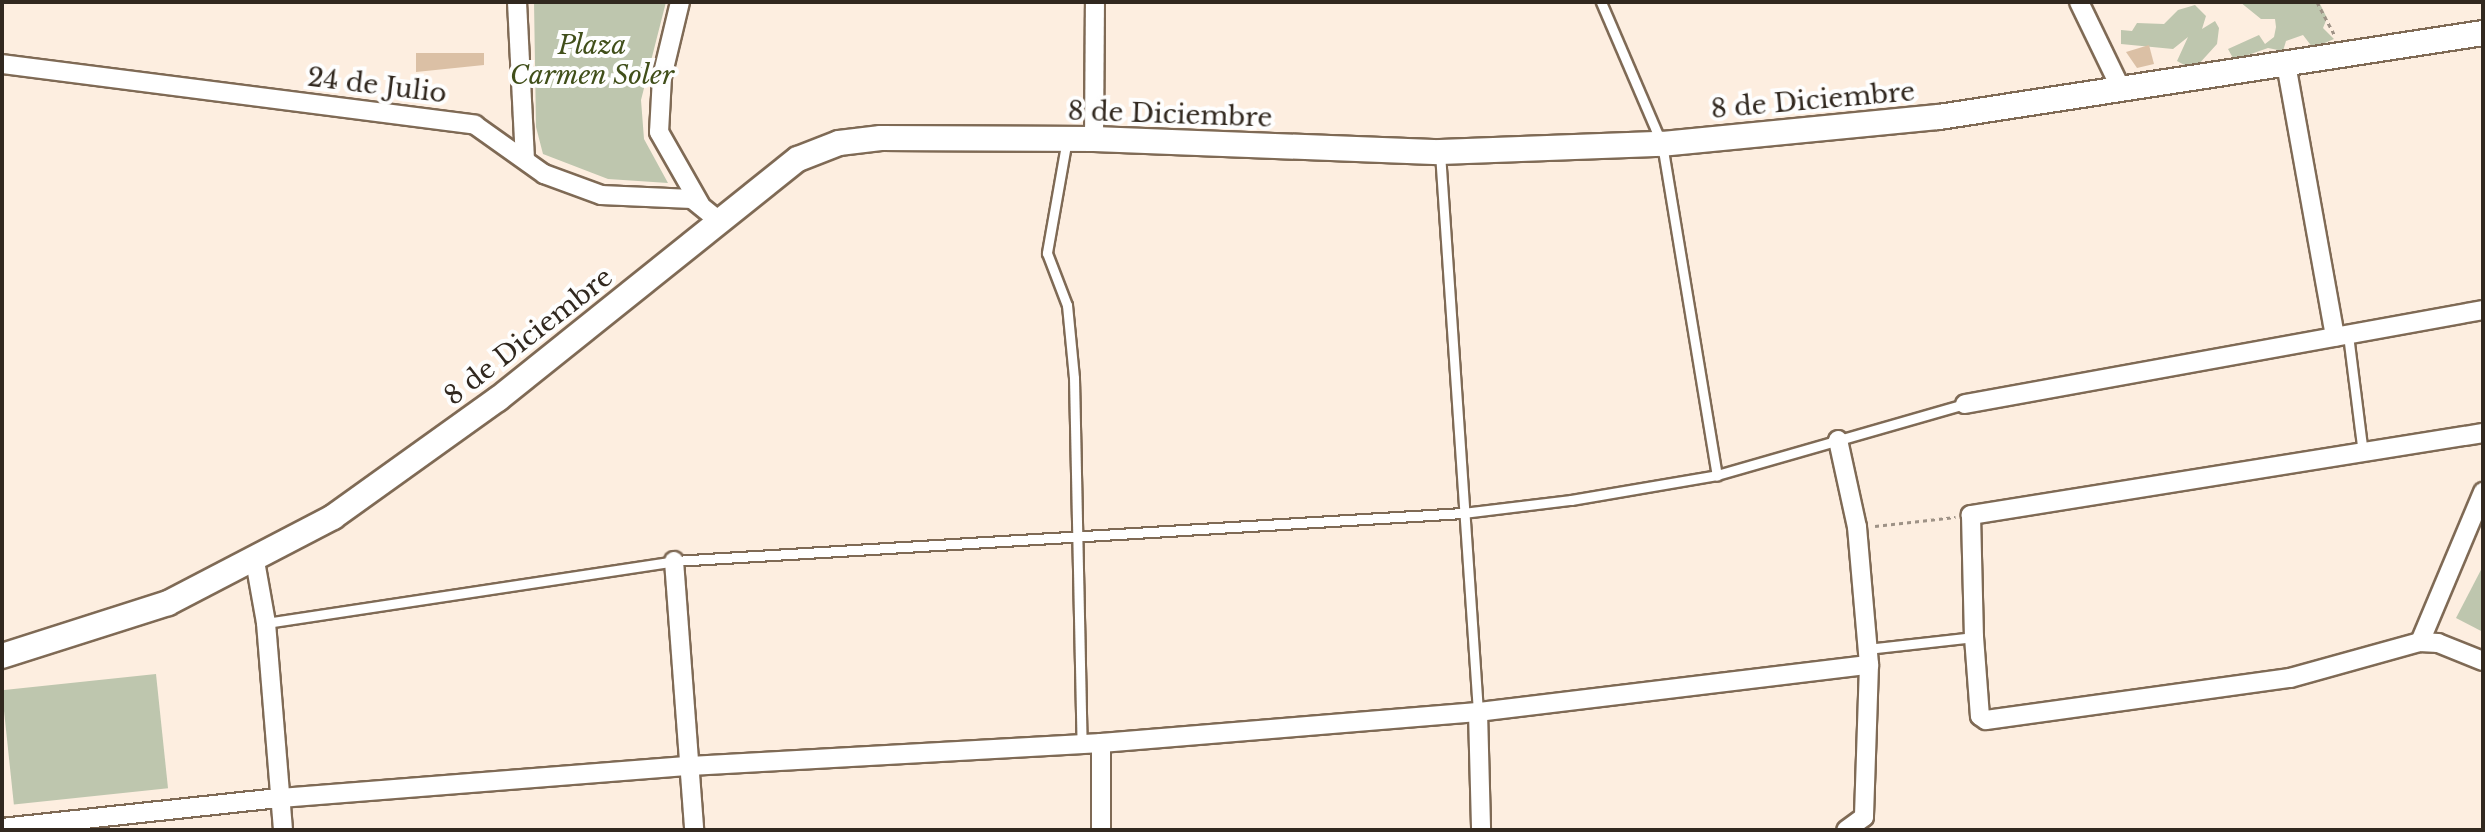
<!DOCTYPE html>
<html>
<head>
<meta charset="utf-8">
<style>
	body { margin:0 }
	#map { position:relative; width:2485px; height:832px; overflow:hidden; background:#fdeee0; font-family:"Libre Baskerville",serif }
	div>[style] { position:absolute }
	[style*='--x'] { left:calc(var(--x)*1px); top:calc(var(--y)*1px); width:calc(var(--w)*1px); rotate:calc(var(--a)*1deg) }
	.green>* { inset:0; background:#bec6ae; transform-origin:0 0 }
	.building>* { inset:0; background:#dbc0a5 }
	.path>* { height:3px; margin-top:-1.5px; transform-origin:0; background:repeating-linear-gradient(90deg,#9e9286 0 4px,transparent 0 8px) }
	.roads { filter:drop-shadow(2px 0 #7f6a55) drop-shadow(-2px 0 #7f6a55) drop-shadow(0 2px #7f6a55) drop-shadow(0 -2px #7f6a55) }
	.lane>* { height:9px; margin:-4.5px; padding:0 4.5px; transform-origin:4.5px; border-radius:4.5px; background:#fff }
	.street>* { height:18px; margin:-9px; padding:0 9px; transform-origin:9px; border-radius:9px; background:#fff }
	.secondary>* { height:24px; margin:-12px; padding:0 12px; transform-origin:12px; border-radius:12px; background:#fff }
	span { translate:-50% -50%; white-space:nowrap; text-align:center; line-height:1.15; -webkit-text-stroke:8px #fefefe; paint-order:stroke }
	.park-label { font-size:26px; color:#414f1a; font-style:italic }
	.street-label { font-size:26px; color:#31281f }
	.frame { position:absolute; inset:0; border:4px solid #31281f; pointer-events:none }
</style>
</head>
<body>
<div id="map">
	<div class="green">
		<i style="clip-path:polygon(534px 2px,666px 2px,641px 100px,644px 139px,668px 183px,608px 179px,543px 154px,536px 127px)"></i>
		<i style="clip-path:polygon(2240px 2px,2319px 2px,2327px 18px,2323px 28px,2334px 39px,2313px 48px,2303px 35px,2286px 41px,2283px 51px,2268px 48px,2234px 60px,2228px 49px,2259px 35px,2265px 44px,2274px 37px,2276px 27px,2275px 19px,2261px 19px)"></i>
		<i style="clip-path:polygon(2195px 5px,2206px 16px,2202px 29px,2215px 21px,2219px 28px,2217px 44px,2197px 66px,2190px 68px,2177px 61px,2188px 37px,2173px 49px,2121px 44px,2121px 30px,2132px 31px,2137px 23px,2164px 24px,2178px 10px)"></i>
		<i style="clip-path:polygon(2483px 566px,2483px 632px,2456px 618px)"></i>
		<i style="left:156px;top:674px;width:115px;height:155px;rotate:84deg"></i>
	</div>
	<div class="building">
		<i style="clip-path:polygon(2149px 45px,2154px 64px,2137px 68px,2126px 52px)"></i>
		<i style="clip-path:polygon(416px 53px,484px 53px,484px 65px,416px 72px)"></i>
	</div>
	<div class="path">
		<i style="--x:2317;--y:2;--w:38;--a:62"></i>
		<i style="--x:1875;--y:526;--w:81;--a:-6.4"></i>
	</div>
	<div class="roads">
		<div class="lane">
			<i style="--x:1601;--y:2;--w:155;--a:66.8"></i>
			<i style="--x:1662;--y:144;--w:336;--a:80.6"></i>
			<i style="--x:1067;--y:139;--w:116;--a:100"></i>
			<i style="--x:1047;--y:253;--w:56;--a:69"></i>
			<i style="--x:1067;--y:305;--w:73;--a:84.5"></i>
			<i style="--x:1074;--y:378;--w:367;--a:88.8"></i>
			<i style="--x:1440;--y:153;--w:560;--a:86.11"></i>
			<i style="--x:2348;--y:335;--w:119;--a:82.8"></i>
			<i style="--x:266;--y:623;--w:413;--a:-8.6"></i>
			<i style="--x:674;--y:561;--w:790;--a:-3.48"></i>
			<i style="--x:1463;--y:513;--w:109;--a:-6.9"></i>
			<i style="--x:1571;--y:500;--w:148;--a:-9.7"></i>
			<i style="--x:1717;--y:475;--w:258;--a:-16"></i>
			<i style="--x:1867;--y:649;--w:108;--a:-6.4"></i>
		</div>
		<div class="street">
			<i style="--x:517;--y:2;--w:157;--a:87.1"></i>
			<i style="--x:680;--y:2;--w:77;--a:103.5"></i>
			<i style="--x:662;--y:77;--w:55;--a:93.1"></i>
			<i style="--x:659;--y:132;--w:83;--a:60.3"></i>
			<i style="--x:2079;--y:2;--w:97;--a:64.2"></i>
			<i style="--x:2;--y:64;--w:477;--a:7.3"></i>
			<i style="--x:475;--y:125;--w:85;--a:35.4"></i>
			<i style="--x:544;--y:174;--w:61;--a:20.2"></i>
			<i style="--x:601;--y:195;--w:91;--a:2.5"></i>
			<i style="--x:692;--y:199;--w:35;--a:39"></i>
			<i style="--x:2286;--y:64;--w:277;--a:79.8"></i>
			<i style="--x:1094;--y:139;--w:137;--a:-89.6"></i>
			<i style="--x:1965;--y:404;--w:526;--a:-10.29"></i>
			<i style="--x:2483;--y:433;--w:519;--a:170.9"></i>
			<i style="--x:1971;--y:515;--w:122;--a:88.6"></i>
			<i style="--x:1974;--y:637;--w:79;--a:85.7"></i>
			<i style="--x:1980;--y:716;--w:7;--a:34"></i>
			<i style="--x:1986;--y:720;--w:307;--a:-7.9"></i>
			<i style="--x:2290;--y:678;--w:135;--a:-15.5"></i>
			<i style="--x:2420;--y:642;--w:18;--a:3"></i>
			<i style="--x:2438;--y:643;--w:48;--a:21.8"></i>
			<i style="--x:1838;--y:440;--w:89;--a:77.7"></i>
			<i style="--x:1857;--y:527;--w:139;--a:85"></i>
			<i style="--x:1869;--y:665;--w:152;--a:91.9"></i>
			<i style="--x:1864;--y:817;--w:22;--a:144"></i>
			<i style="--x:255;--y:561;--w:63;--a:79.9"></i>
			<i style="--x:266;--y:623;--w:208;--a:85.3"></i>
			<i style="--x:674;--y:561;--w:270;--a:85.7"></i>
			<i style="--x:2420;--y:642;--w:163;--a:-67.2"></i>
			<i style="--x:1478;--y:712;--w:118;--a:88.5"></i>
			<i style="--x:2;--y:828;--w:280;--a:-6.2"></i>
			<i style="--x:280;--y:798;--w:411;--a:-4.5"></i>
			<i style="--x:690;--y:766;--w:412;--a:-3.2"></i>
			<i style="--x:1101;--y:743;--w:378;--a:-4.7"></i>
			<i style="--x:1478;--y:712;--w:394;--a:-6.9"></i>
			<i style="--x:1101;--y:830;--w:87;--a:-90"></i>
		</div>
		<div class="secondary">
			<i style="--x:2;--y:656;--w:174;--a:-17.7"></i>
			<i style="--x:168;--y:603;--w:186;--a:-27.5"></i>
			<i style="--x:333;--y:517;--w:203;--a:-35.6"></i>
			<i style="--x:498;--y:399;--w:384;--a:-38.7"></i>
			<i style="--x:798;--y:159;--w:44;--a:-21.3"></i>
			<i style="--x:839;--y:143;--w:42;--a:-6.8"></i>
			<i style="--x:881;--y:138;--w:213;--a:0.3"></i>
			<i style="--x:1094;--y:139;--w:346;--a:2.2"></i>
			<i style="--x:1440;--y:152;--w:222;--a:-2.1"></i>
			<i style="--x:1662;--y:144;--w:278;--a:-5.6"></i>
			<i style="--x:1939;--y:117;--w:550;--a:-8.78"></i>
		</div>
	</div>
	<div class="park-label">
		<span style="left:592px;top:61px">Plaza<br>Carmen Soler</span>
	</div>
	<div class="street-label">
		<span style="left:377px;top:86px;rotate:7deg">24 de Julio</span>
		<span style="left:1813px;top:101px;rotate:-5deg">8 de Diciembre</span>
		<span style="left:1170px;top:115px;rotate:2deg">8 de Diciembre</span>
		<span style="left:529px;top:337px;rotate:-38deg">8 de Diciembre</span>
	</div>
	<div class="frame"></div>
</div>
</body>
</html>
